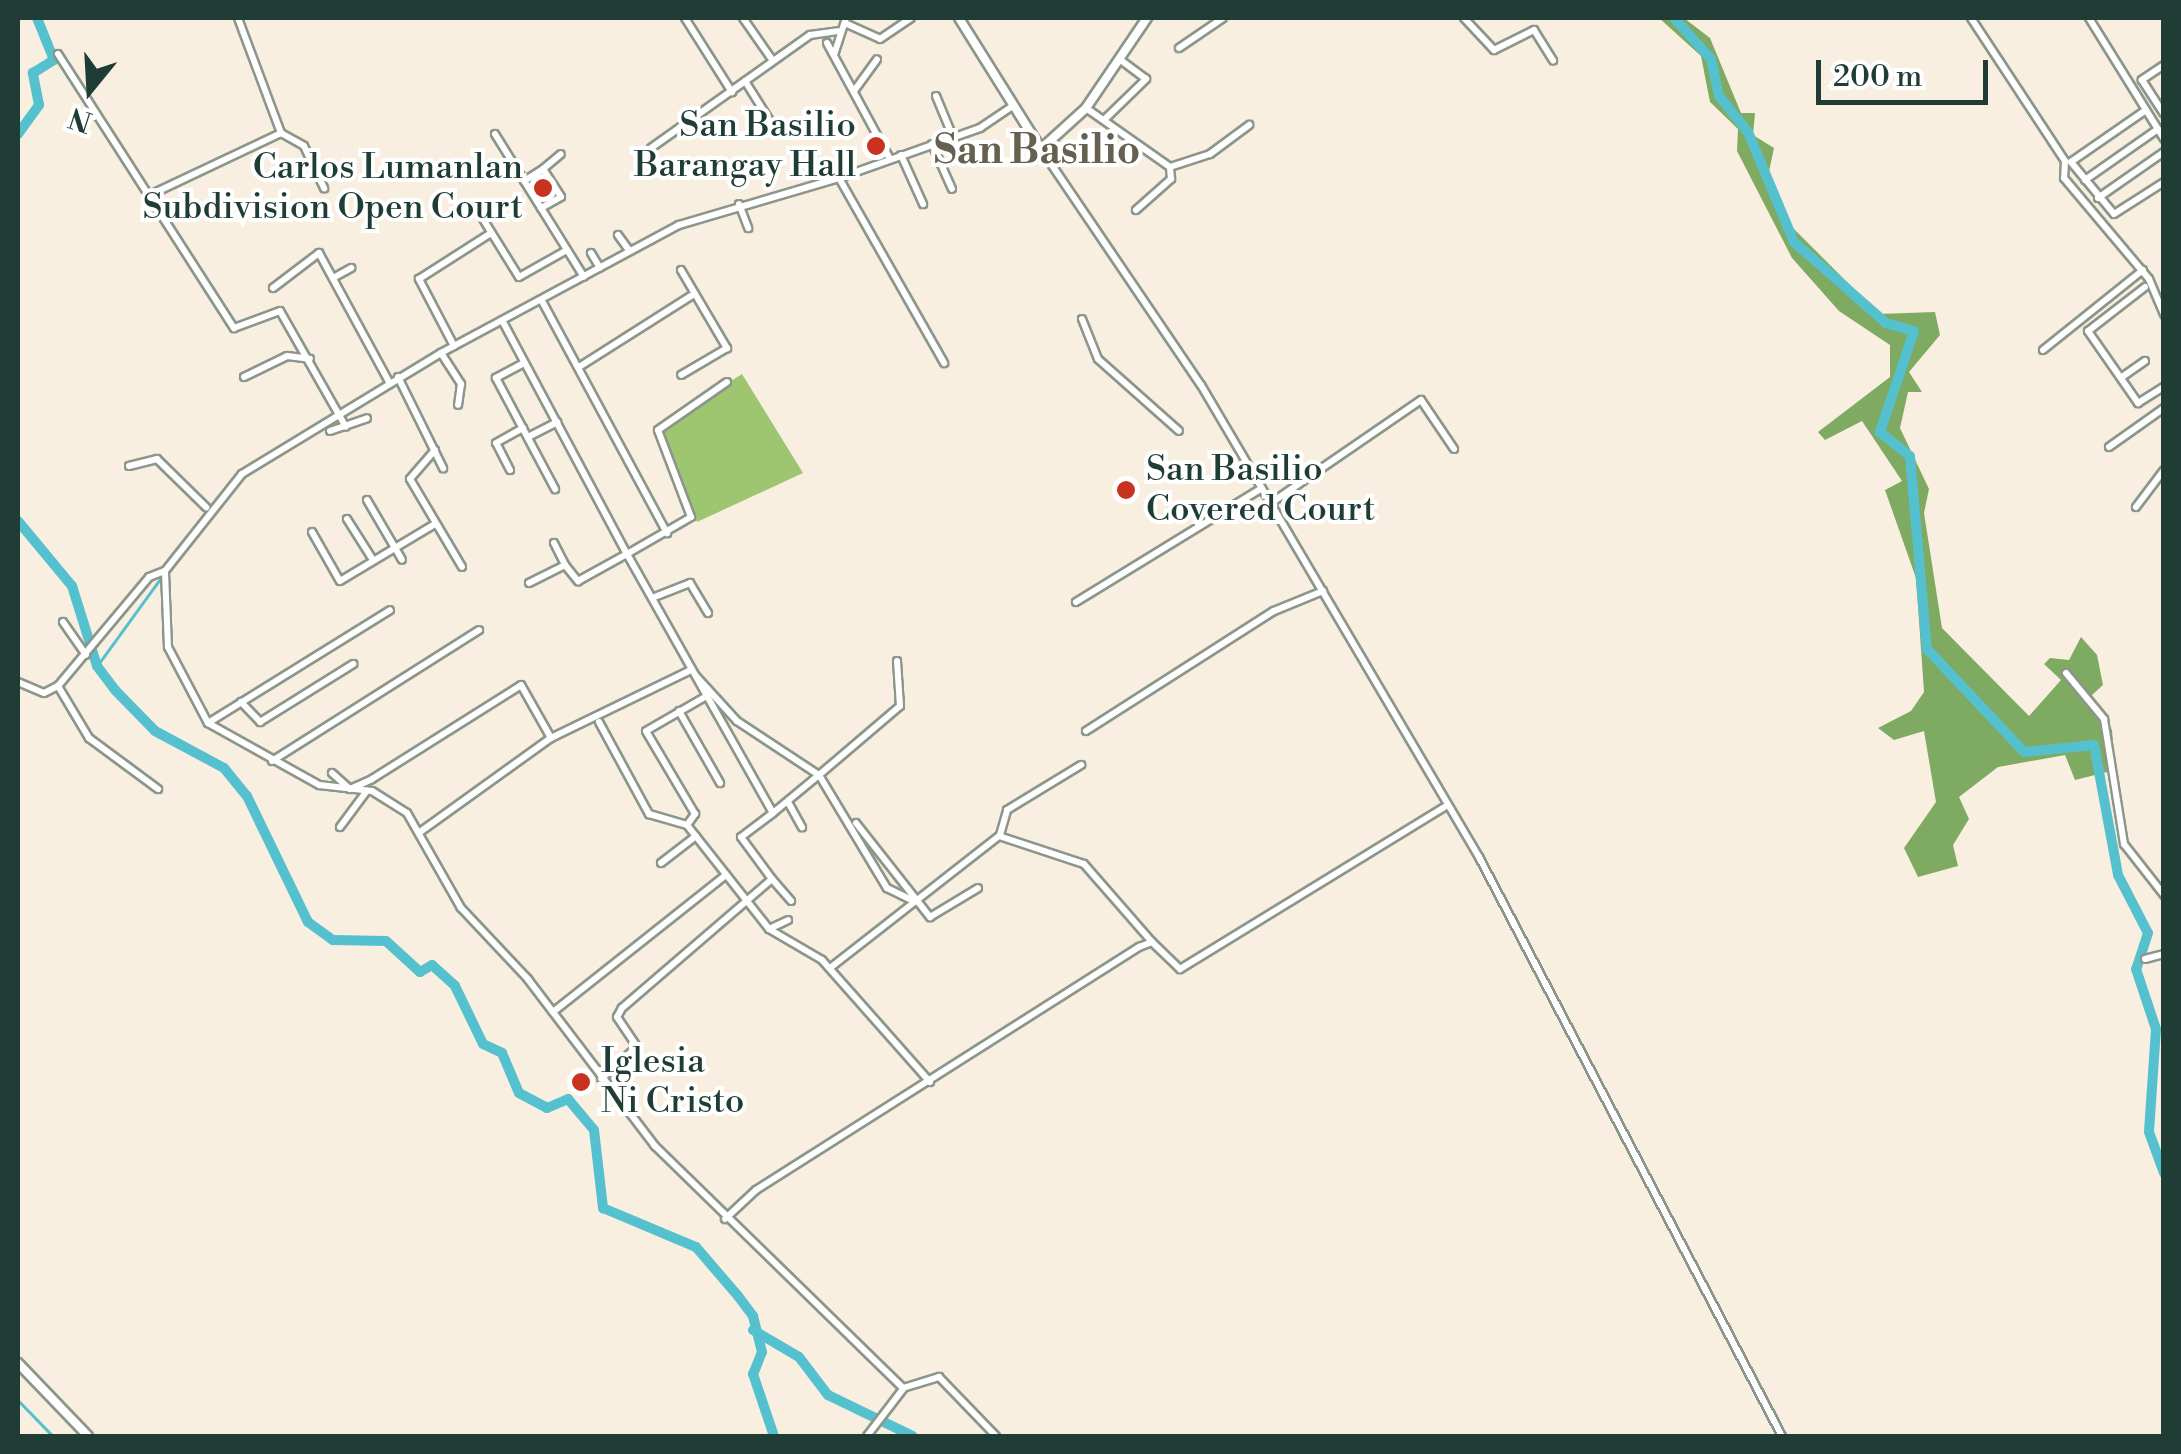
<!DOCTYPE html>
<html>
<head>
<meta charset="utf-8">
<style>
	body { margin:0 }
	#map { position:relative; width:2181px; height:1454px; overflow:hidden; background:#f9efe1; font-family:"Libre Bodoni",serif }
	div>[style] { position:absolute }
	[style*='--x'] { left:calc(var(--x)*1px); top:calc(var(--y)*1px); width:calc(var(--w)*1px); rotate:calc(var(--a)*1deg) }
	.green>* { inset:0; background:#9ec570 }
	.forest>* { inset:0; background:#7eaa62 }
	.stream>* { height:2.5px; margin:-1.25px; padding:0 1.25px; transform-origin:1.25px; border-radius:1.25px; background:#55c1cf }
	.river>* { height:10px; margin:-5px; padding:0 5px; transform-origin:5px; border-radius:5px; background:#55c1cf }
	.roads { filter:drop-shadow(2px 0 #8c968a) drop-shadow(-2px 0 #8c968a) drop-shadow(0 2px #8c968a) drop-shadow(0 -2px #8c968a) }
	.minor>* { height:6px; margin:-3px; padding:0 3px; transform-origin:3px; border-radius:3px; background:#fff }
	.tertiary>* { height:8px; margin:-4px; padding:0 4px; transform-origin:4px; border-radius:4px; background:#fff }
	.dots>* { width:28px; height:28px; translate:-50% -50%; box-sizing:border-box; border:5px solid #fff; border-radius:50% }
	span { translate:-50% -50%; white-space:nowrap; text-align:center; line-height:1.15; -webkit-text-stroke:8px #fff; paint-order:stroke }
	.poi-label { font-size:35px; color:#1f3d34 }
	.right { translate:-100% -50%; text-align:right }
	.left { translate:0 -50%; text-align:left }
	.quarter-label { font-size:40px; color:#65604f; font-weight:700 }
	.frame { position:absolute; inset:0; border:20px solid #1f3d34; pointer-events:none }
	.north { position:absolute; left:40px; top:40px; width:100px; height:100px; -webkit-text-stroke:8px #fff; paint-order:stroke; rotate:198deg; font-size:28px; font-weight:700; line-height:40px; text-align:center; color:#1f3d34 }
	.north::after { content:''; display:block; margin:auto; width:35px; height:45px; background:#1f3d34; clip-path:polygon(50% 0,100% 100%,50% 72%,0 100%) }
	.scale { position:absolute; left:1816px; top:60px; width:172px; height:45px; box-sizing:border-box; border:5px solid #1f3d34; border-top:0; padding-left:12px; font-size:30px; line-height:35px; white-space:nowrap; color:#1f3d34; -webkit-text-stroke:8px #fff; paint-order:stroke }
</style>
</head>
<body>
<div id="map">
	<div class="green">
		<i style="clip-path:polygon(742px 374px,803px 473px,697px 522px,661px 425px)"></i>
	</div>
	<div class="forest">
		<i style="clip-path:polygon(1659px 18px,1684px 18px,1710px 38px,1741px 113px,1755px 113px,1753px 135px,1774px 148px,1767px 181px,1792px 227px,1879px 314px,1935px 312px,1940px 335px,1909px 372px,1922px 392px,1908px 392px,1900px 428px,1929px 489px,1924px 513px,1942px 628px,2029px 716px,2061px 680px,2044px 664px,2050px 658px,2069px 660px,2081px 637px,2097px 655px,2103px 685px,2091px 696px,2112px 730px,2115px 770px,2075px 780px,2065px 755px,1998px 767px,1959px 797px,1969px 819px,1953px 845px,1958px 866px,1918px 877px,1904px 848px,1936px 802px,1924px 731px,1894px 740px,1878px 728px,1911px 711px,1924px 692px,1916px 578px,1885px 490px,1902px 481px,1862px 421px,1825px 440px,1818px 432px,1890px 377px,1890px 345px,1839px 311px,1792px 258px,1737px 151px,1738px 129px,1710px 102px,1701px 56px)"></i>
	</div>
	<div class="stream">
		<i style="--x:97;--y:666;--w:107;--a:-54.1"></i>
		<i style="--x:18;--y:1400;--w:50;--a:45.8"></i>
	</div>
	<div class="river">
		<i style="--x:1674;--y:18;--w:55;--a:47.9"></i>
		<i style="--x:1711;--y:59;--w:38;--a:78"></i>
		<i style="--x:1719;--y:96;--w:46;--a:51.1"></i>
		<i style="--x:1748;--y:132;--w:119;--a:67.3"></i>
		<i style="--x:1794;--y:242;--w:123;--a:41.4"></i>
		<i style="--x:1886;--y:323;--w:29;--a:16"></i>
		<i style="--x:1914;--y:331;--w:107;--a:108.6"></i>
		<i style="--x:1880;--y:432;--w:38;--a:39"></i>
		<i style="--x:1910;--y:456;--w:194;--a:85"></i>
		<i style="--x:1927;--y:649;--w:141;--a:46.7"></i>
		<i style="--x:2024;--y:752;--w:70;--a:-5.7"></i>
		<i style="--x:2094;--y:745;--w:132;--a:79.5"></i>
		<i style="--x:2118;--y:875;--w:65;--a:62.7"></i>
		<i style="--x:2148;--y:933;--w:38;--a:108"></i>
		<i style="--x:2136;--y:969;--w:63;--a:71.6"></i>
		<i style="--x:2156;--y:1029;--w:103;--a:93.9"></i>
		<i style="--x:2149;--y:1132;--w:44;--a:69.9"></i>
		<i style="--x:18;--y:134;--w:36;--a:-54"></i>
		<i style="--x:39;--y:105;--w:33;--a:-101"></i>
		<i style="--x:33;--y:73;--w:25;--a:-32"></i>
		<i style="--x:54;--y:60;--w:45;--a:-112"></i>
		<i style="--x:18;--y:521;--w:85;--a:50.3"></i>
		<i style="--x:72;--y:586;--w:84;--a:72.6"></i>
		<i style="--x:97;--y:666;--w:31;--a:53"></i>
		<i style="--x:116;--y:691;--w:56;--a:45.7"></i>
		<i style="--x:155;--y:731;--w:78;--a:28.2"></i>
		<i style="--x:224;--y:768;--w:36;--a:51"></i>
		<i style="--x:247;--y:796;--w:140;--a:64.2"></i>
		<i style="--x:308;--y:922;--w:31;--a:36"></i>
		<i style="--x:333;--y:940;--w:53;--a:1.1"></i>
		<i style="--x:386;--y:941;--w:46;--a:42.4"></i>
		<i style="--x:420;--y:972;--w:14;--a:-30"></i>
		<i style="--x:432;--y:965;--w:31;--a:42"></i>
		<i style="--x:455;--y:986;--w:64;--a:64.2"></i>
		<i style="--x:483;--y:1044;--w:21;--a:25"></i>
		<i style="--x:502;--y:1053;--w:43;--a:67"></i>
		<i style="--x:519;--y:1093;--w:32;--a:28"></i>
		<i style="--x:547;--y:1108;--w:23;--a:-23"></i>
		<i style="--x:568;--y:1099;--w:40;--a:50"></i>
		<i style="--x:594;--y:1130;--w:79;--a:83.4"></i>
		<i style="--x:603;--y:1208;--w:101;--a:22.8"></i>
		<i style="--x:696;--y:1247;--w:65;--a:49.4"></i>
		<i style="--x:738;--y:1296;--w:25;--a:53"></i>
		<i style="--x:753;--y:1316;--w:37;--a:76"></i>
		<i style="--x:762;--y:1352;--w:24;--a:112"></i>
		<i style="--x:753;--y:1374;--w:65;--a:71.3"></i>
		<i style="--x:753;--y:1330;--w:53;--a:30.4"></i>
		<i style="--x:799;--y:1357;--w:48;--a:52.7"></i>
		<i style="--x:828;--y:1395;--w:94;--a:25.8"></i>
	</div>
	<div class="roads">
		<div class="minor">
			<i style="--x:238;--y:18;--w:123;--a:69.5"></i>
			<i style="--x:685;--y:18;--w:88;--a:57.6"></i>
			<i style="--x:743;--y:18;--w:52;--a:55.1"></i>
			<i style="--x:1464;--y:18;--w:44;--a:46.8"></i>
			<i style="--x:1494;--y:50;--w:45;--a:-26.6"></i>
			<i style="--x:1534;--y:30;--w:36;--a:58"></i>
			<i style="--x:1971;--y:18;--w:171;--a:56.7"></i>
			<i style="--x:2065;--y:161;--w:17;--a:93"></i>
			<i style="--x:2064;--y:178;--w:132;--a:49.9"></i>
			<i style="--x:2149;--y:279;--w:39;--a:67"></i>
			<i style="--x:2089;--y:18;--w:142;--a:58.2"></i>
			<i style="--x:847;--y:24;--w:36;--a:24"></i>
			<i style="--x:880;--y:39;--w:37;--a:-34"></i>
			<i style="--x:827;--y:43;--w:132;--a:61.5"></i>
			<i style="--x:1179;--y:48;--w:53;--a:-34.3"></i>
			<i style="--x:58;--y:54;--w:326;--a:57.3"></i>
			<i style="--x:234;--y:328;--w:49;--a:-20.3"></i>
			<i style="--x:280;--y:311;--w:133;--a:60.4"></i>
			<i style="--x:834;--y:55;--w:39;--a:-72"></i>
			<i style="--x:2164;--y:65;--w:27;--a:146"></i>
			<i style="--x:2142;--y:80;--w:40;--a:57.1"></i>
			<i style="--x:745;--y:81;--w:47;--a:58"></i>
			<i style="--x:854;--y:91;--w:39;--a:-54"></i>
			<i style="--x:936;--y:96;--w:44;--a:67.5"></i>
			<i style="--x:1086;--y:108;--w:103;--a:35.1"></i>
			<i style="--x:1170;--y:167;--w:42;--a:-18"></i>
			<i style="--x:1210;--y:154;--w:49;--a:-36.6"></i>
			<i style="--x:2146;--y:110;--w:91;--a:145.3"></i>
			<i style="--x:2071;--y:162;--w:67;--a:50.4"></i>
			<i style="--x:2114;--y:214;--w:59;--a:-32.6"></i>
			<i style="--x:1104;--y:120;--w:59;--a:-44.3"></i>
			<i style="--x:1146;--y:79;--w:34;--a:-143"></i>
			<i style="--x:495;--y:134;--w:168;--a:58.1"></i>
			<i style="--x:932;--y:144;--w:49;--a:66"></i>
			<i style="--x:651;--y:148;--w:195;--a:-35.4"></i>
			<i style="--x:810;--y:35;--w:28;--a:-8"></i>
			<i style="--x:1041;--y:149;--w:285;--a:55.9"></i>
			<i style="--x:1201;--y:385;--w:548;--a:59.5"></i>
			<i style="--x:1479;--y:857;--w:653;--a:62.38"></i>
			<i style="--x:901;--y:155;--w:54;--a:65.8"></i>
			<i style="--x:543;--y:169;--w:23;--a:-40"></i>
			<i style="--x:839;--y:178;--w:213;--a:60.4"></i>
			<i style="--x:2085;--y:180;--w:89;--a:-34.9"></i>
			<i style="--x:524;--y:181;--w:22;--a:-32"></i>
			<i style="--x:543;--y:169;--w:33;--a:57"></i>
			<i style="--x:561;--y:197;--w:23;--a:151"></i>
			<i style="--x:152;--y:194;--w:143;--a:-25.3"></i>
			<i style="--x:281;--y:133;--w:26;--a:29"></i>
			<i style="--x:304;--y:146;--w:47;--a:64.5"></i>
			<i style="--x:2098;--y:198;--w:80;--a:-34.9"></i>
			<i style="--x:739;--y:204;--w:26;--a:69"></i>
			<i style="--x:1136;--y:210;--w:47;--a:-41.5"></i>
			<i style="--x:1171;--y:179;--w:12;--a:-95"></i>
			<i style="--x:483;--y:219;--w:68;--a:58.2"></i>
			<i style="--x:519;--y:277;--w:55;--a:-29.4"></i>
			<i style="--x:618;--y:235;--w:19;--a:54"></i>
			<i style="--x:591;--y:253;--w:17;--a:59"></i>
			<i style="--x:681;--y:270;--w:91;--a:59.5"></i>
			<i style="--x:727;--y:348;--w:53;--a:149.6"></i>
			<i style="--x:333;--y:278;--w:21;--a:-29"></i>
			<i style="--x:2145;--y:287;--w:72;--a:142.3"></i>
			<i style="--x:2088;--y:331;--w:88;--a:55.2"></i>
			<i style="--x:2138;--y:403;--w:31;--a:-32"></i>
			<i style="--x:273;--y:288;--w:58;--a:-37.3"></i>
			<i style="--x:319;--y:253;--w:147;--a:61.5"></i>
			<i style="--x:542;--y:301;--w:264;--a:61.7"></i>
			<i style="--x:1082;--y:319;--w:43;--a:68.2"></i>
			<i style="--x:1098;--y:359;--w:108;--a:41.6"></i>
			<i style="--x:503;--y:322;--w:263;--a:61.9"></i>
			<i style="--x:627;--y:554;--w:74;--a:-30"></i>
			<i style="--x:691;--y:517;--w:93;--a:-110.8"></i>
			<i style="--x:658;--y:430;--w:84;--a:-34.8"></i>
			<i style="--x:454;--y:346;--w:76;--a:-117.6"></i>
			<i style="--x:419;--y:279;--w:85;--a:-32.6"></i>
			<i style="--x:2043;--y:350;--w:128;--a:-38.7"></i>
			<i style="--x:441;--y:353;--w:37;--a:57"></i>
			<i style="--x:461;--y:384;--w:21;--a:98"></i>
			<i style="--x:524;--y:363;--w:32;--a:152"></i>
			<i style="--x:496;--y:378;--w:126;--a:62"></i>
			<i style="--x:579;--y:367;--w:136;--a:-32.4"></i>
			<i style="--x:244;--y:377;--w:48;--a:-26"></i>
			<i style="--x:287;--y:356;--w:23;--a:7"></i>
			<i style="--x:398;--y:377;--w:102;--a:63.7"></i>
			<i style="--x:2122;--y:377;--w:28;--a:-35"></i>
			<i style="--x:330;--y:431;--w:39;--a:-19"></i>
			<i style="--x:528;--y:437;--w:33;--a:-27"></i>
			<i style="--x:2109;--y:447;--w:67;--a:-35.3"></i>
			<i style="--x:435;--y:450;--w:38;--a:131"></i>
			<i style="--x:410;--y:479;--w:102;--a:59.4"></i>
			<i style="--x:129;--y:466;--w:29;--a:-14"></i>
			<i style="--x:157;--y:459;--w:69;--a:44.4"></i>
			<i style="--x:510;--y:470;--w:30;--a:-117"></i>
			<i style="--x:496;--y:443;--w:31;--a:-29"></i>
			<i style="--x:367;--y:500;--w:69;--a:59.7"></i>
			<i style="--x:1271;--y:503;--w:182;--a:-34.5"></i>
			<i style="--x:1421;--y:400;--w:59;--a:56"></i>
			<i style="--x:2136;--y:507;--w:46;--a:-52.9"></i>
			<i style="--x:347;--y:519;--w:49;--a:57.6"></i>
			<i style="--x:312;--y:532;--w:56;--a:60.3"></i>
			<i style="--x:340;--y:581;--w:111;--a:-31"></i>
			<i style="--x:554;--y:543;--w:25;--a:63"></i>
			<i style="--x:529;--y:583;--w:40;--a:-26.6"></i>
			<i style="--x:565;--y:565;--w:21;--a:51"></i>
			<i style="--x:578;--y:581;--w:56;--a:-28.9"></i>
			<i style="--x:627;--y:554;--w:297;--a:60.6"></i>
			<i style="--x:773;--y:813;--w:40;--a:143"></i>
			<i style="--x:741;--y:837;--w:52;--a:53.6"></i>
			<i style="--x:772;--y:879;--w:198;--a:139.3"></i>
			<i style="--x:622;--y:1008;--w:10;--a:119"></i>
			<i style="--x:617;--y:1017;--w:36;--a:56"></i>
			<i style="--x:637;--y:1047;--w:48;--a:138.4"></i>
			<i style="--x:652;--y:598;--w:41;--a:-21.5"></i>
			<i style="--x:690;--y:583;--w:35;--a:59"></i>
			<i style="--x:1076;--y:602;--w:218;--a:-31.5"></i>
			<i style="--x:63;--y:622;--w:40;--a:55.1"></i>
			<i style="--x:2066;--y:673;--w:60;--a:50.4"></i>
			<i style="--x:2104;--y:719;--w:127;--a:80.9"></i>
			<i style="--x:2124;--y:844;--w:65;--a:51.9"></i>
			<i style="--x:696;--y:676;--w:61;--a:47.7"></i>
			<i style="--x:737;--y:721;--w:98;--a:33.4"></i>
			<i style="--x:819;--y:775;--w:106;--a:-40.4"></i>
			<i style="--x:900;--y:706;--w:45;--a:-93.8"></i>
			<i style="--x:18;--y:682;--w:28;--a:23"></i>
			<i style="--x:44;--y:693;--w:16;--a:-27"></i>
			<i style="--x:58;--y:686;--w:142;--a:-50.1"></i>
			<i style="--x:149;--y:577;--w:17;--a:-21"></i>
			<i style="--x:58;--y:686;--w:61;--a:59.2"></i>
			<i style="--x:89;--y:738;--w:86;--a:36.5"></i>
			<i style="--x:241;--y:702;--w:28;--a:46"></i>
			<i style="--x:260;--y:722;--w:110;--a:-31.9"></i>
			<i style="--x:679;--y:711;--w:83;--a:60.3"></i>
			<i style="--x:599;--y:722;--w:105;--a:61.5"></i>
			<i style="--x:649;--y:814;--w:40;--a:16"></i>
			<i style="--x:687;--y:825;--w:132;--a:51.7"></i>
			<i style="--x:769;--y:929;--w:61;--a:30.3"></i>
			<i style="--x:822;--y:960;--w:163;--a:48.5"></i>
			<i style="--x:208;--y:723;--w:214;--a:-31.8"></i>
			<i style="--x:1086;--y:731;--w:223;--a:-32.6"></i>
			<i style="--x:1274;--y:611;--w:53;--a:-22.2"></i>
			<i style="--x:272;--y:761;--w:245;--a:-32.3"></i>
			<i style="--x:332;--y:773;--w:24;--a:42"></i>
			<i style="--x:350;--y:789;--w:24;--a:-24"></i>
			<i style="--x:372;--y:779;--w:176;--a:-32.2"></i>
			<i style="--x:521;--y:685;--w:61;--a:60.5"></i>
			<i style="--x:788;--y:802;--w:29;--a:61"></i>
			<i style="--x:773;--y:813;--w:60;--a:-39.6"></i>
			<i style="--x:819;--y:775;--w:132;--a:59"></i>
			<i style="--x:887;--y:888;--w:28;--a:26"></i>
			<i style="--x:856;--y:823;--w:120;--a:51.8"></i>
			<i style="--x:930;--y:917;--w:56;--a:-31.1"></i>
			<i style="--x:687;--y:825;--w:14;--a:-54"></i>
			<i style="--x:695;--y:814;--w:96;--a:-120.6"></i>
			<i style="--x:646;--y:731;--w:68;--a:-30"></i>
			<i style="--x:340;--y:827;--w:44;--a:-53.4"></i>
			<i style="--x:420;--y:832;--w:161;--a:-35.7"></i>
			<i style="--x:551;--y:738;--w:156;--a:-25.9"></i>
			<i style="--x:1000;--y:835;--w:26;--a:-74"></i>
			<i style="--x:1007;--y:810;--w:87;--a:-31.3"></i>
			<i style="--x:661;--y:863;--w:44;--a:-37.6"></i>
			<i style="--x:772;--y:879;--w:29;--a:49"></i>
			<i style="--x:769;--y:929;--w:21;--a:-25"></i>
			<i style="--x:2145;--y:959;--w:20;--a:-15"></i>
			<i style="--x:830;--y:968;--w:214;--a:-38"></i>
			<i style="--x:999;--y:836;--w:89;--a:18.2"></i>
			<i style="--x:1084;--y:864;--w:103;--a:48.9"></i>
			<i style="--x:553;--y:1012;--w:221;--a:-38.4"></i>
			<i style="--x:725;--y:1219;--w:42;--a:-43.1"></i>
			<i style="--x:756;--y:1190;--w:454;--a:-32.4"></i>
			<i style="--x:1139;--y:947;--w:14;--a:-21"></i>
			<i style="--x:1152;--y:942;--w:39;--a:44"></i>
			<i style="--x:1180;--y:969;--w:310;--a:-31.5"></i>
			<i style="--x:903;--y:1388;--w:347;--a:-135.7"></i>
			<i style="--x:655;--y:1146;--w:210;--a:-127.3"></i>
			<i style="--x:528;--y:979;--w:98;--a:-133.3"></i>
			<i style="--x:461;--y:908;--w:109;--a:-119.6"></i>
			<i style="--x:407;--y:813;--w:41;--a:-147.8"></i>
			<i style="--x:372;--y:791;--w:53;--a:-173.5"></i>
			<i style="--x:319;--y:785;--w:127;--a:-150.8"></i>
			<i style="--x:208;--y:723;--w:86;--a:-117.8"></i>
			<i style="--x:168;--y:647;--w:76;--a:-92.3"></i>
			<i style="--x:165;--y:571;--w:124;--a:-51.6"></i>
			<i style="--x:242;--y:474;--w:233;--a:-31.3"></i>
			<i style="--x:441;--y:353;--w:270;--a:-28.3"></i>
			<i style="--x:679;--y:225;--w:167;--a:-16.4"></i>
			<i style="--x:839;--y:178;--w:150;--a:-19.5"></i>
			<i style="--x:980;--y:128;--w:40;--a:-34"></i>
			<i style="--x:903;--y:1388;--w:38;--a:-17"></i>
			<i style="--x:939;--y:1377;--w:82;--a:46"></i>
			<i style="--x:867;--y:1436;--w:59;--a:-52.5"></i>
		</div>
		<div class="tertiary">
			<i style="--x:959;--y:18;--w:155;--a:58"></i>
			<i style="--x:1041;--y:149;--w:61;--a:-42.3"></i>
			<i style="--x:1086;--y:108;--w:109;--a:-55.9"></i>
			<i style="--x:18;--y:1363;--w:101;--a:46.2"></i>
		</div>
	</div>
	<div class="dots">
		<i style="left:876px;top:146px;background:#c8321e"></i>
		<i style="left:543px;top:188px;background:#c8321e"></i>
		<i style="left:1126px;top:490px;background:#c8321e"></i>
		<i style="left:581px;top:1082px;background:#c8321e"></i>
	</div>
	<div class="poi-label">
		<span class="right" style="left:856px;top:146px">San Basilio<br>Barangay Hall</span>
		<span class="right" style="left:523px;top:188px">Carlos Lumanlan<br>Subdivision Open Court</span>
		<span class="left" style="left:1146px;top:490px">San Basilio<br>Covered Court</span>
		<span class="left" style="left:601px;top:1082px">Iglesia<br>Ni Cristo</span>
	</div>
	<div class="quarter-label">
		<span style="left:1037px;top:151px">San Basilio</span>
	</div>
	<div class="frame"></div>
	<div class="north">N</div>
	<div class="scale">200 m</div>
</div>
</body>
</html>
